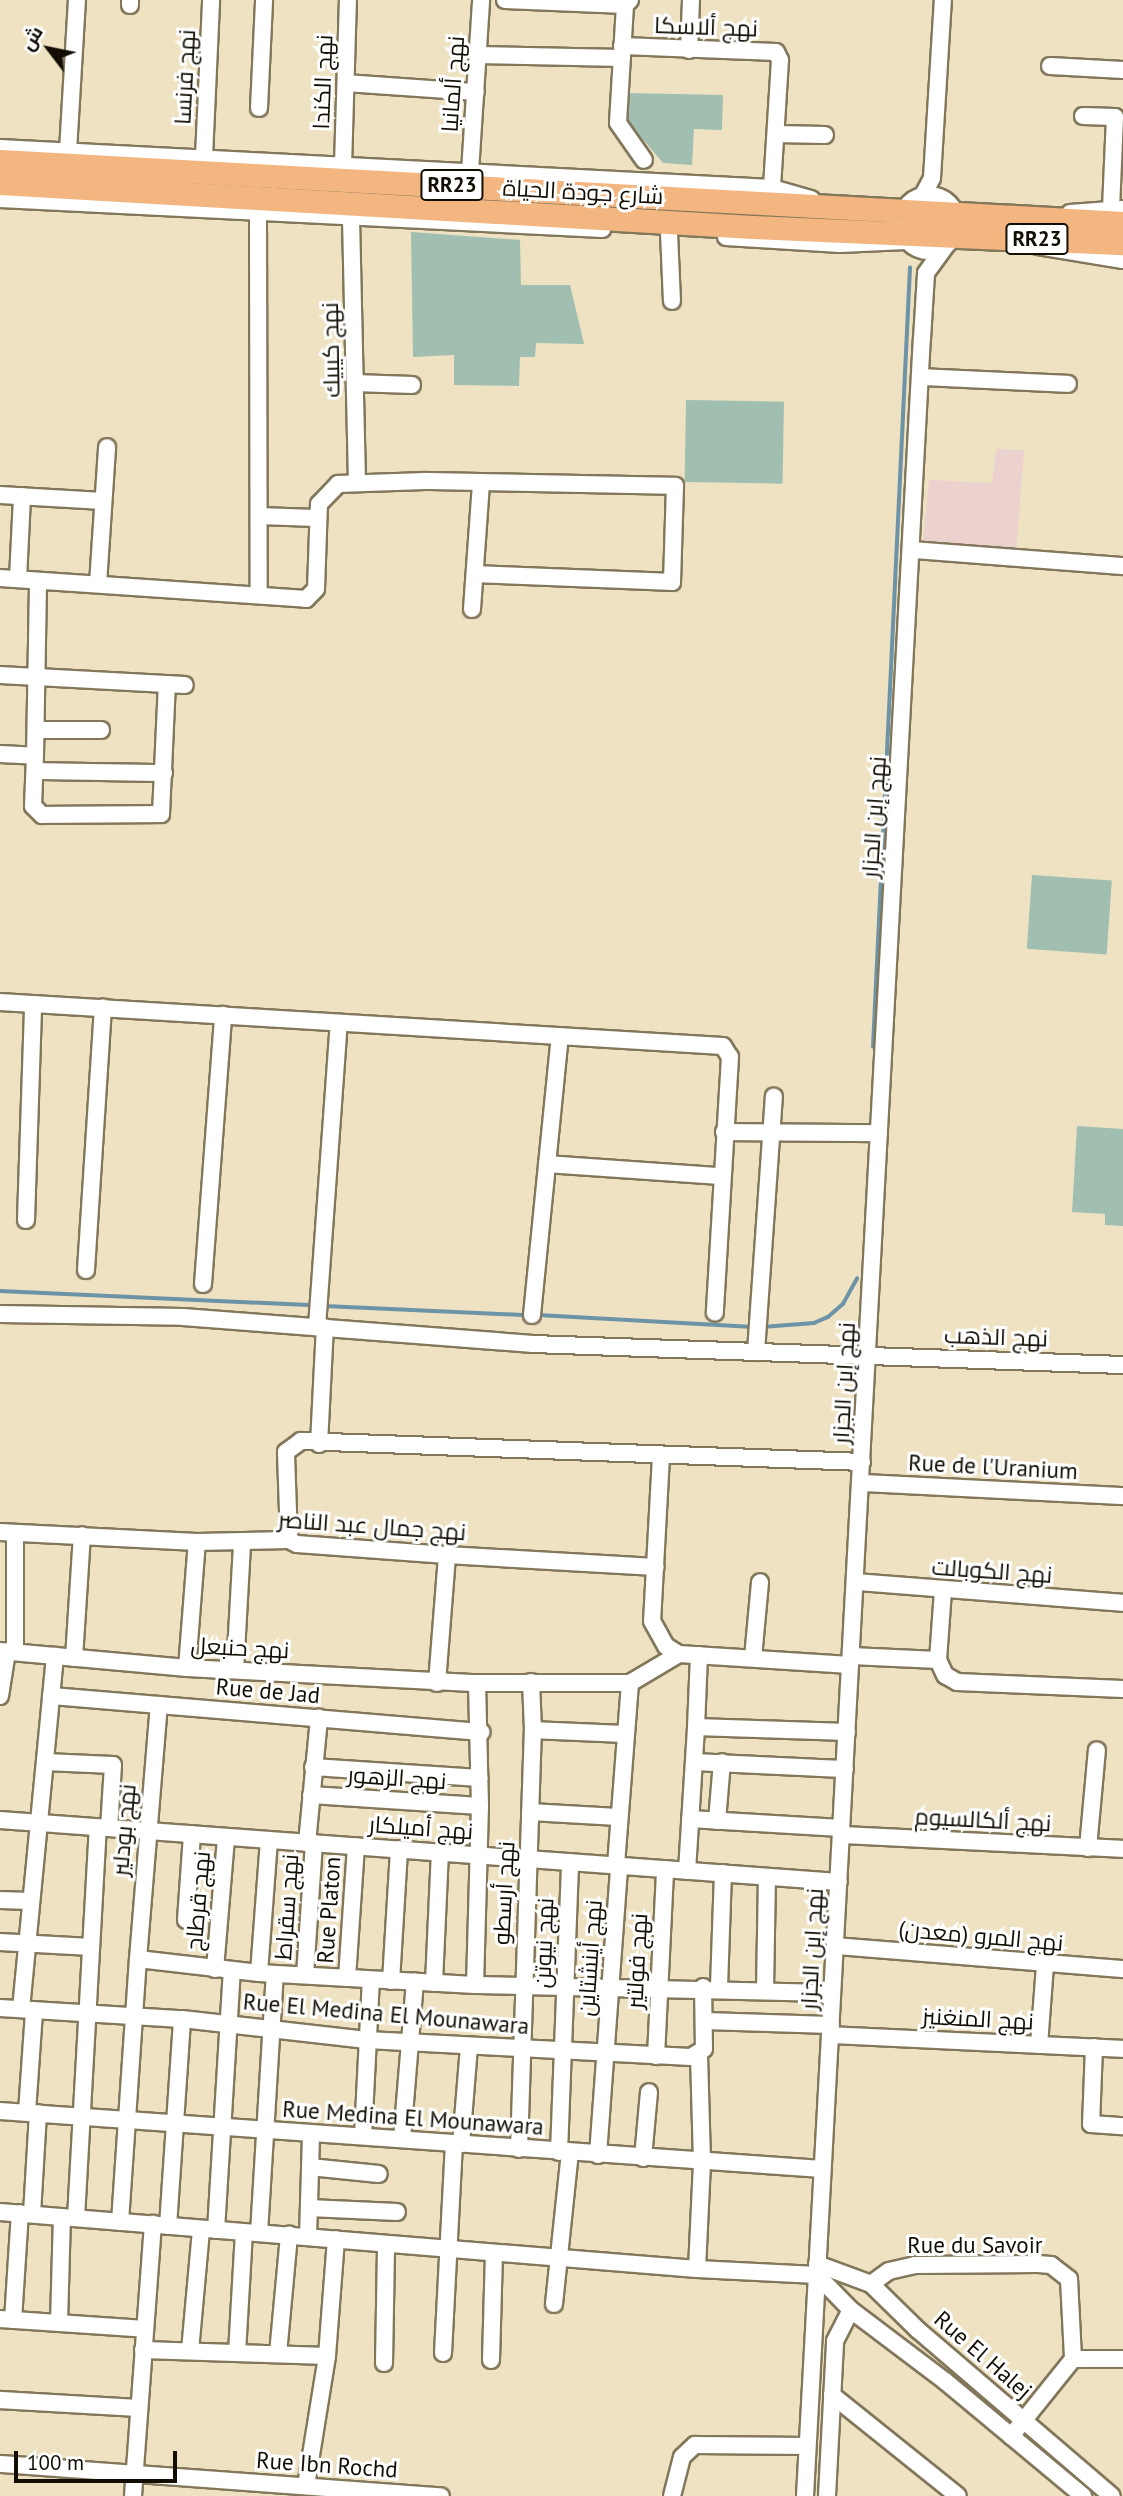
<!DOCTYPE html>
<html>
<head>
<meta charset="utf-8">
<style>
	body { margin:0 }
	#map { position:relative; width:1123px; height:2496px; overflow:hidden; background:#eee2c3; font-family:"PT Sans",Cairo,sans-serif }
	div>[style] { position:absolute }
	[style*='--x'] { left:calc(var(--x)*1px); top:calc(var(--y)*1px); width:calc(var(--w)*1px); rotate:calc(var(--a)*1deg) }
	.industrial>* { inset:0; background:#ecd2ce }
	.green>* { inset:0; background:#a0bfb0; transform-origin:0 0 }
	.stream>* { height:3.5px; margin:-1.75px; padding:0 1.75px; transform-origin:1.75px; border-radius:1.75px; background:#6d93a7 }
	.roads { filter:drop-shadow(2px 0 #82775b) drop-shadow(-2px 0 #82775b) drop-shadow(0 2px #82775b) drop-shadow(0 -2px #82775b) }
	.minor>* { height:16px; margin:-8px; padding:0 8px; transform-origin:8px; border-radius:8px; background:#fff }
	.minor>.ring { margin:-8px; padding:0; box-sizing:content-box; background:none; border:16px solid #fff; border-radius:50% }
	.highway>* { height:23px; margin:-11.5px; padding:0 11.5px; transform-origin:11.5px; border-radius:11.5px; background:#f3b681 }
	span { translate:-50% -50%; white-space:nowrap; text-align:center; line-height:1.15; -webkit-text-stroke:6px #fff; paint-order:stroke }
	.shield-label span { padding:2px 5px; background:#fff; border:2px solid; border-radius:5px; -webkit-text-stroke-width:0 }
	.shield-label { font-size:21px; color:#120e04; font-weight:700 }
	.street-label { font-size:23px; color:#120e04 }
	.north { position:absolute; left:14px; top:14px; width:70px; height:70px; -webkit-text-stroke:5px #fff; paint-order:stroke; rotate:302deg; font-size:19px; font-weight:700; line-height:28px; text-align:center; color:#120e04 }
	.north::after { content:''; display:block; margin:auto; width:24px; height:32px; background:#120e04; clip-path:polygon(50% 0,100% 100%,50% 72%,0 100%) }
	.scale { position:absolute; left:14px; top:2451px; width:163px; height:32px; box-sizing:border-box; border:4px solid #120e04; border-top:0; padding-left:9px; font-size:21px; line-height:24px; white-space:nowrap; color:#120e04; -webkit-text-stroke:5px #fff; paint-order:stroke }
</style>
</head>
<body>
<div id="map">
	<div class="industrial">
		<i style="clip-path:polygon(996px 449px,1024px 450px,1015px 568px,921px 561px,929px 480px,992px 483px)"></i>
	</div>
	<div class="green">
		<i style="clip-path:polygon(625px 93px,723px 95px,722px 130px,694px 129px,692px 165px,663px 163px,624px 117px)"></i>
		<i style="clip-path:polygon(411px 232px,520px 240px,521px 285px,570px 285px,584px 344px,536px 343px,535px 357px,520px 357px,519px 386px,454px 385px,454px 355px,413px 357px)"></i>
		<i style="left:686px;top:400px;width:98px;height:82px;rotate:1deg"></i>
		<i style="left:1032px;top:875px;width:80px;height:74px;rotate:4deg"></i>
		<i style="clip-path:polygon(1077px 1126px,1123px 1129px,1123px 1226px,1105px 1225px,1105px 1214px,1072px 1212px)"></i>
	</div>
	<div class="stream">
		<i style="--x:873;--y:1047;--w:780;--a:-87.28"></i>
		<i style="--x:0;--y:1291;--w:314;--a:2.6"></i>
		<i style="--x:325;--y:1306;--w:202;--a:2.6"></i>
		<i style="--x:538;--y:1315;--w:216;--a:3.2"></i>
		<i style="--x:762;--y:1327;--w:52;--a:-4.4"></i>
		<i style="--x:814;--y:1323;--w:15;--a:-23"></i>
		<i style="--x:828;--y:1317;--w:20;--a:-41"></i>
		<i style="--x:843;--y:1304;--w:29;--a:-61"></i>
	</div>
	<div class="roads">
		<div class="minor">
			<i style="--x:505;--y:0;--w:120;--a:2.4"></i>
			<i style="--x:630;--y:0;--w:7;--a:135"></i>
			<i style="--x:625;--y:5;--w:118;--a:93.4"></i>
			<i style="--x:618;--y:123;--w:45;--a:54.9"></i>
			<i style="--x:130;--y:5;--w:5;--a:-90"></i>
			<i style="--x:622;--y:46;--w:154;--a:2.2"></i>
			<i style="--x:776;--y:52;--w:9;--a:63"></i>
			<i style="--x:780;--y:60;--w:128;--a:93.6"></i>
			<i style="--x:689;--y:50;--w:50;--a:-87.7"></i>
			<i style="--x:478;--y:55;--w:144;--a:1.2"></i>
			<i style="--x:1050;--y:66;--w:73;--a:3.1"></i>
			<i style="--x:346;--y:83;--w:130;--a:4"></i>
			<i style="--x:259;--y:108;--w:108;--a:-87.3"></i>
			<i style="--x:1083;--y:116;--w:32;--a:2"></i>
			<i style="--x:1115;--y:117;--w:92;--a:92.5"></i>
			<i style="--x:776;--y:134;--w:49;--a:1.2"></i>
			<i style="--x:0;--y:148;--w:773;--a:2.97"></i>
			<i style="--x:772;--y:188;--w:41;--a:15.8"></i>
			<i style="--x:68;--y:151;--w:151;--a:-86.6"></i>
			<i style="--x:204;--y:157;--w:157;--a:-87.4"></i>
			<i style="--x:343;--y:166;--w:166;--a:-88.3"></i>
			<i style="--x:470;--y:172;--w:172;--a:-86.3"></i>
			<i style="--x:923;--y:195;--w:19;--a:-62"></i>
			<i style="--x:932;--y:178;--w:178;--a:-86.5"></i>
			<i class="ring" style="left:901px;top:195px;width:40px;height:40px"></i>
			<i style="--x:0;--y:199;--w:603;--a:2.85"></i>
			<i style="--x:258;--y:212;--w:383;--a:89.9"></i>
			<i style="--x:1070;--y:213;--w:53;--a:-4.3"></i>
			<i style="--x:351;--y:218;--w:264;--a:88.7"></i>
			<i style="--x:669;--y:233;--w:68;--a:87.5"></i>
			<i style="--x:726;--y:237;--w:114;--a:3.5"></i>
			<i style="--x:840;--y:244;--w:66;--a:-2.6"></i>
			<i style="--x:1038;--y:246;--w:86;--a:9.4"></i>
			<i style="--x:921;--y:377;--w:147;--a:2.7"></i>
			<i style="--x:355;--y:383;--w:57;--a:2"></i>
			<i style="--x:0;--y:495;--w:103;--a:3.3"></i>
			<i style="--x:259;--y:516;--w:57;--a:2"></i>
			<i style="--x:913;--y:550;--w:211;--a:4.4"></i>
			<i style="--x:0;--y:578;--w:307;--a:3.9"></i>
			<i style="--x:306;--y:599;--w:14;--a:-45"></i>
			<i style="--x:316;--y:589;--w:85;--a:-88"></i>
			<i style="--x:319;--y:504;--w:28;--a:-46"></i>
			<i style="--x:338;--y:484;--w:87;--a:-2"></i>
			<i style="--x:425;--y:481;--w:250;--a:1.1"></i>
			<i style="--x:675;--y:486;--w:96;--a:91.8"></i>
			<i style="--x:672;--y:582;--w:197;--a:-177.7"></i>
			<i style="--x:18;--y:579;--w:83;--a:-87.2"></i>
			<i style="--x:98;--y:584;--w:137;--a:-86.2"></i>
			<i style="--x:472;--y:609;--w:127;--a:-85.9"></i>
			<i style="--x:0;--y:675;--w:185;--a:3.1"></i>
			<i style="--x:36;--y:730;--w:65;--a:0"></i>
			<i style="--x:0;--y:754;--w:35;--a:3"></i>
			<i style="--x:35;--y:756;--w:175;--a:-89"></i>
			<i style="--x:35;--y:756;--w:50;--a:92.3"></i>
			<i style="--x:33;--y:806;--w:13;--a:45"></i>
			<i style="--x:42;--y:815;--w:119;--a:-0.5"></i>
			<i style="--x:161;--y:814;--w:130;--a:-87.4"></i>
			<i style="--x:35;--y:771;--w:129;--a:0.9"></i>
			<i style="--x:0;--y:1002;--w:724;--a:3.48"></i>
			<i style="--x:723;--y:1046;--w:13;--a:58"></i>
			<i style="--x:730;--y:1057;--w:256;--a:93.4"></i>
			<i style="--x:724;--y:1132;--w:155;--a:0.4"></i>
			<i style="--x:547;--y:1164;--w:173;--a:4"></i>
			<i style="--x:26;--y:1220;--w:216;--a:-88.1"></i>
			<i style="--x:86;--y:1270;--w:263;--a:-86.3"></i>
			<i style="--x:203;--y:1284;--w:270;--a:-85.7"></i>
			<i style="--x:0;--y:1314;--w:183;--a:0.9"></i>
			<i style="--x:183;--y:1317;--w:351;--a:4.4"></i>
			<i style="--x:533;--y:1344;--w:590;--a:2.04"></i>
			<i style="--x:532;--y:1315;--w:280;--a:-84.3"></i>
			<i style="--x:317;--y:1327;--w:305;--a:-85.9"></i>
			<i style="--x:756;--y:1352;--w:256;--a:-86"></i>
			<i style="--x:319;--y:1444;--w:117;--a:-87.1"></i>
			<i style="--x:661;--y:1456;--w:165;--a:93.1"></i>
			<i style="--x:652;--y:1621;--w:29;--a:61"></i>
			<i style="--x:666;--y:1646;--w:15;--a:32"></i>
			<i style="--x:679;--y:1654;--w:171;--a:3.7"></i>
			<i style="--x:862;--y:1483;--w:261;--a:2.9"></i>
			<i style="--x:0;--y:1532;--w:197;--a:2.9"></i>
			<i style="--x:197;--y:1542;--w:92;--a:-1.2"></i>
			<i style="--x:289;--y:1540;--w:9;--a:27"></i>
			<i style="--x:297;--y:1544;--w:150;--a:4.2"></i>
			<i style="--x:447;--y:1555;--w:209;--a:3.3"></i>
			<i style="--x:289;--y:1540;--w:88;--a:-92"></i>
			<i style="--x:286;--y:1452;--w:19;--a:-36"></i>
			<i style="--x:301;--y:1441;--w:561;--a:2.14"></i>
			<i style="--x:857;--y:1582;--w:267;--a:4.5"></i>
			<i style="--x:0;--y:1651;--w:188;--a:5.2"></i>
			<i style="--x:187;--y:1668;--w:290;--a:3"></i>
			<i style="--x:477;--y:1683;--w:153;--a:0"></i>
			<i style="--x:630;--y:1683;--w:57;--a:-30.6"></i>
			<i style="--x:15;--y:1652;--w:119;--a:-90"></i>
			<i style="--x:851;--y:1656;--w:87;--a:2.6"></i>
			<i style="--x:938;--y:1660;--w:17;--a:65"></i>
			<i style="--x:945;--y:1675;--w:14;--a:30"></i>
			<i style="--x:957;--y:1682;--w:166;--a:2.4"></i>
			<i style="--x:74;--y:1658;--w:123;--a:-86.3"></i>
			<i style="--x:753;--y:1658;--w:76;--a:-84.7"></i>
			<i style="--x:938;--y:1660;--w:69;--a:-85.9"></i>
			<i style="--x:187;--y:1668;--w:126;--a:-85.5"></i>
			<i style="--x:235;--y:1670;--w:127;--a:-86.8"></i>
			<i style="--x:531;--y:1682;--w:48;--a:87.6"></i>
			<i style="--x:437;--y:1683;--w:128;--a:-85.5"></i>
			<i style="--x:0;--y:1696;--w:45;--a:-81"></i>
			<i style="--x:51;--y:1696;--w:432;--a:4.8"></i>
			<i style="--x:696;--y:1727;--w:72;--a:-87.6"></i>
			<i style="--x:45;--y:1762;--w:68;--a:2.5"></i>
			<i style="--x:113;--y:1765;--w:63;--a:93.6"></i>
			<i style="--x:694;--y:1762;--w:151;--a:2.7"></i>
			<i style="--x:313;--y:1767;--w:167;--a:3.8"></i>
			<i style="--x:311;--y:1795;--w:169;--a:3.7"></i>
			<i style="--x:530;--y:1812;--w:88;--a:3.3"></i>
			<i style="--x:690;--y:1819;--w:151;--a:3.4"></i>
			<i style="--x:0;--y:1820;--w:841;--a:4.23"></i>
			<i style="--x:717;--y:1821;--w:59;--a:-85.2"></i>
			<i style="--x:841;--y:1835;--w:282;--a:2.8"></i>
			<i style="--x:307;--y:1843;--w:126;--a:-84.5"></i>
			<i style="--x:1088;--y:1848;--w:98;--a:-84.8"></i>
			<i style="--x:616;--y:1865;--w:183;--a:-85.6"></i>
			<i style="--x:687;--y:1871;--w:144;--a:-86.4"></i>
			<i style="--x:696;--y:1727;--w:151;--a:1.9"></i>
			<i style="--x:0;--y:1900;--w:30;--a:2"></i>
			<i style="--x:186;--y:1920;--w:86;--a:-86"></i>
			<i style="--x:0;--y:1942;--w:91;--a:3.1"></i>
			<i style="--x:836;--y:1946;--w:288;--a:4.6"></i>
			<i style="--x:138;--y:1959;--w:255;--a:-85.3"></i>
			<i style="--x:215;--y:1969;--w:132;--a:-85.2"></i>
			<i style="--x:259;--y:1973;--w:133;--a:-85.7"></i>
			<i style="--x:305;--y:1975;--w:132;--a:-86.1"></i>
			<i style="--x:347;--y:1978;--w:132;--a:-86.1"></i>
			<i style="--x:391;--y:1981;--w:132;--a:-86.5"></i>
			<i style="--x:434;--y:1983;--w:130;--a:-87.4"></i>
			<i style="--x:475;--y:1985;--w:179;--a:-88.4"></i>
			<i style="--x:480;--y:1806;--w:123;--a:-91.4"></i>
			<i style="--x:719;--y:1987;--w:114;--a:-88"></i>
			<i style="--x:765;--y:1990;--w:113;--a:-89"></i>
			<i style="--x:0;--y:2008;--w:182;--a:3.5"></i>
			<i style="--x:182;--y:2019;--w:186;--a:6.5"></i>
			<i style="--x:367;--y:2040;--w:324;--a:3"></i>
			<i style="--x:691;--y:2057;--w:15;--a:-32"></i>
			<i style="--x:704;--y:2049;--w:62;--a:-90.9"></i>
			<i style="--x:21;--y:2009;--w:355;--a:-84.5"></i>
			<i style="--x:705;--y:2021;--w:126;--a:1.8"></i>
			<i style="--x:830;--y:2035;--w:293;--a:2.7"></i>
			<i style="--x:1039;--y:2045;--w:80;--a:-85.7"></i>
			<i style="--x:1094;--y:2047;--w:77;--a:92.2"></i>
			<i style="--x:1091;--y:2124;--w:32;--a:4"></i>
			<i style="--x:656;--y:2056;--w:187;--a:-87.2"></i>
			<i style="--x:0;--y:2111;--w:824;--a:4.04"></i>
			<i style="--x:27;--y:2112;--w:100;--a:-86"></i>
			<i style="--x:363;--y:2136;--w:156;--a:-87.1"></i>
			<i style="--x:402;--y:2139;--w:158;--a:-85.3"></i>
			<i style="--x:461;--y:2144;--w:98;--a:-85.3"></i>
			<i style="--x:519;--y:2149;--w:419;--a:-88.1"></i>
			<i style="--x:533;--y:1730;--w:90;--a:2.5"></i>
			<i style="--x:559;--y:2152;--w:290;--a:-87.8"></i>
			<i style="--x:598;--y:2155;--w:290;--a:-85.8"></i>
			<i style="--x:643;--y:2158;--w:66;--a:-84.8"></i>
			<i style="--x:310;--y:2167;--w:69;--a:5.8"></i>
			<i style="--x:309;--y:2208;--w:88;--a:2.6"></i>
			<i style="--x:0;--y:2212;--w:699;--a:4.68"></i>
			<i style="--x:697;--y:2269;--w:120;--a:2.9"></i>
			<i style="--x:817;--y:2275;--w:49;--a:45.8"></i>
			<i style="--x:851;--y:2310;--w:118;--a:37.1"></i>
			<i style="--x:945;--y:2381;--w:180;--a:39.8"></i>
			<i style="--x:32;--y:2214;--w:101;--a:-86.6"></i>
			<i style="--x:76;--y:2218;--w:391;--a:-86.8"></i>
			<i style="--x:120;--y:2222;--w:264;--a:-86.1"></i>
			<i style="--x:138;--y:1959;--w:122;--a:6.6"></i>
			<i style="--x:259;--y:1973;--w:216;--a:3.2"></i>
			<i style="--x:475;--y:1985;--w:357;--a:1.3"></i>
			<i style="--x:168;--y:2226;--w:207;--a:-86.1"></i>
			<i style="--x:216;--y:2230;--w:260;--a:-86.5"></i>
			<i style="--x:259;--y:2233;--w:259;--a:-86.5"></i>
			<i style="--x:308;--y:2237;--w:104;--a:-88.3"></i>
			<i style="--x:817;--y:2264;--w:58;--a:20.3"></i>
			<i style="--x:871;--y:2284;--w:66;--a:44.4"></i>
			<i style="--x:918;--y:2330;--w:255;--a:40.6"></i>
			<i style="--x:697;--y:2269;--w:107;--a:-87.3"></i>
			<i style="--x:702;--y:2162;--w:107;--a:-91.6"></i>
			<i style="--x:871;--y:2284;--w:22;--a:-36"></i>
			<i style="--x:889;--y:2271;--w:27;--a:-13"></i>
			<i style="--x:915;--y:2265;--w:123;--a:-0.5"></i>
			<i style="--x:1038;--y:2264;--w:13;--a:4"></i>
			<i style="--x:1051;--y:2265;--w:23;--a:38"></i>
			<i style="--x:1069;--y:2279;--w:80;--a:87.1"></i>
			<i style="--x:1073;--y:2359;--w:99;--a:128.8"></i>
			<i style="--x:554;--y:2304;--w:153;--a:-84"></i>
			<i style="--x:0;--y:2319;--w:145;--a:3.9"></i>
			<i style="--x:13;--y:2320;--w:107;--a:-86.3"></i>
			<i style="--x:59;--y:2323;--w:106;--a:-88.4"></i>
			<i style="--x:143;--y:2350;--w:184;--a:1.9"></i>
			<i style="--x:190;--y:2351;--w:122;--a:-84.8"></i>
			<i style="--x:237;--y:2353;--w:121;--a:-86.7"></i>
			<i style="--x:443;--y:2353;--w:210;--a:-87"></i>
			<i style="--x:278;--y:2354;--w:120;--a:-84.7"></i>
			<i style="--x:1073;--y:2359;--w:50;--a:0"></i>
			<i style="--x:491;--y:2360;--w:107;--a:-88.4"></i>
			<i style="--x:384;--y:2363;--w:119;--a:-89"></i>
			<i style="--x:832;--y:2395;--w:161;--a:38.7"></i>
			<i style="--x:0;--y:2400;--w:139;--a:3.3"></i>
			<i style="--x:0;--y:2464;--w:442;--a:4.2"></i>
			<i style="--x:306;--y:2486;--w:132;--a:-80.8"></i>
			<i style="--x:327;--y:2356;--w:117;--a:-85.6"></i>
			<i style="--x:133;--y:2496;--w:273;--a:-85.8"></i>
			<i style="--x:672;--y:2496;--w:40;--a:-75.6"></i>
			<i style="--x:682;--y:2457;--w:18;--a:-43"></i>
			<i style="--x:695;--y:2445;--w:112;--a:0.5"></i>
			<i style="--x:805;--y:2496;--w:2160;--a:-86.9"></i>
			<i style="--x:922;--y:339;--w:66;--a:-86.5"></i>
			<i style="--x:926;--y:273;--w:34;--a:-54"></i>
			<i style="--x:827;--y:2496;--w:155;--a:-87"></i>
			<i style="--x:835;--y:2341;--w:35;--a:-63"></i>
		</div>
		<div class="highway">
			<i style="--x:0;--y:161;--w:1125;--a:3.16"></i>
			<i style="--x:0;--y:183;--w:754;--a:3.34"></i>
			<i style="--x:753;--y:227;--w:370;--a:2.5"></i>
		</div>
	</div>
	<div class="shield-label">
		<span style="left:452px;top:185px">RR23</span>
		<span style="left:1037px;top:239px">RR23</span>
	</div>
	<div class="street-label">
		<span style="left:706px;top:27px;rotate:2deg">نهج ألاسكا</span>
		<span style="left:185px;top:77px;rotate:-87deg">نهج فرنسا</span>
		<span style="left:323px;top:82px;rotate:-88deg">نهج الكندا</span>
		<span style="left:453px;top:84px;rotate:-86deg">نهج ألمانيا</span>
		<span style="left:583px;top:192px;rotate:3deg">شارع جودة الحياة</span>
		<span style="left:331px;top:350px;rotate:-91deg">نهج كيبيك</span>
		<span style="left:874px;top:817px;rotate:-86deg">نهج إبن الجزار</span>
		<span style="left:996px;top:1337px;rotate:2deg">نهج الذهب</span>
		<span style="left:844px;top:1383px;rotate:-87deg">نهج إبن الجزار</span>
		<span style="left:993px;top:1467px;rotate:3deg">Rue de l'Uranium</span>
		<span style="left:372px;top:1526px;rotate:4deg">نهج جمال عبد الناصر</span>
		<span style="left:992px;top:1571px;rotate:4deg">نهج الكوبالت</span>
		<span style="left:240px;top:1648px;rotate:3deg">نهج حنبعل</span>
		<span style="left:268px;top:1691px;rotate:5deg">Rue de Jad</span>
		<span style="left:397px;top:1778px;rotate:4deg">نهج الزهور</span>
		<span style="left:983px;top:1820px;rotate:3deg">نهج ألكالسيوم</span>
		<span style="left:421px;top:1828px;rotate:4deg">نهج أميلكار</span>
		<span style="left:124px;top:1830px;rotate:-85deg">نهج بودلير</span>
		<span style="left:504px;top:1893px;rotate:-87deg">نهج أرسطو</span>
		<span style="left:198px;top:1901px;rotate:-85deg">نهج قرطاج</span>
		<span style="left:287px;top:1907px;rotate:-86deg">نهج سقراط</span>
		<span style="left:329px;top:1910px;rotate:-86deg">Rue Platon</span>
		<span style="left:981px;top:1936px;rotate:5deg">نهج المرو (معدن)</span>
		<span style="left:544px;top:1943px;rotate:-88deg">نهج نيوتن</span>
		<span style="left:812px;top:1949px;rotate:-87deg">نهج إبن الجزار</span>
		<span style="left:590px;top:1958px;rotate:-86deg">نهج أينشتاين</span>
		<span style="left:637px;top:1961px;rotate:-87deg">نهج فولتير</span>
		<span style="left:386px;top:2014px;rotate:5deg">Rue El Medina El Mounawara</span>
		<span style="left:978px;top:2019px;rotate:3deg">نهج المنغنيز</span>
		<span style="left:413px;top:2118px;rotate:4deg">Rue Medina El Mounawara</span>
		<span style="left:975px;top:2245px">Rue du Savoir</span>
		<span style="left:983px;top:2355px;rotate:41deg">Rue El Halej</span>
		<span style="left:327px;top:2465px;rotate:4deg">Rue Ibn Rochd</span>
	</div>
	<div class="north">ش</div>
	<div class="scale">100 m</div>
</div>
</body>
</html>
